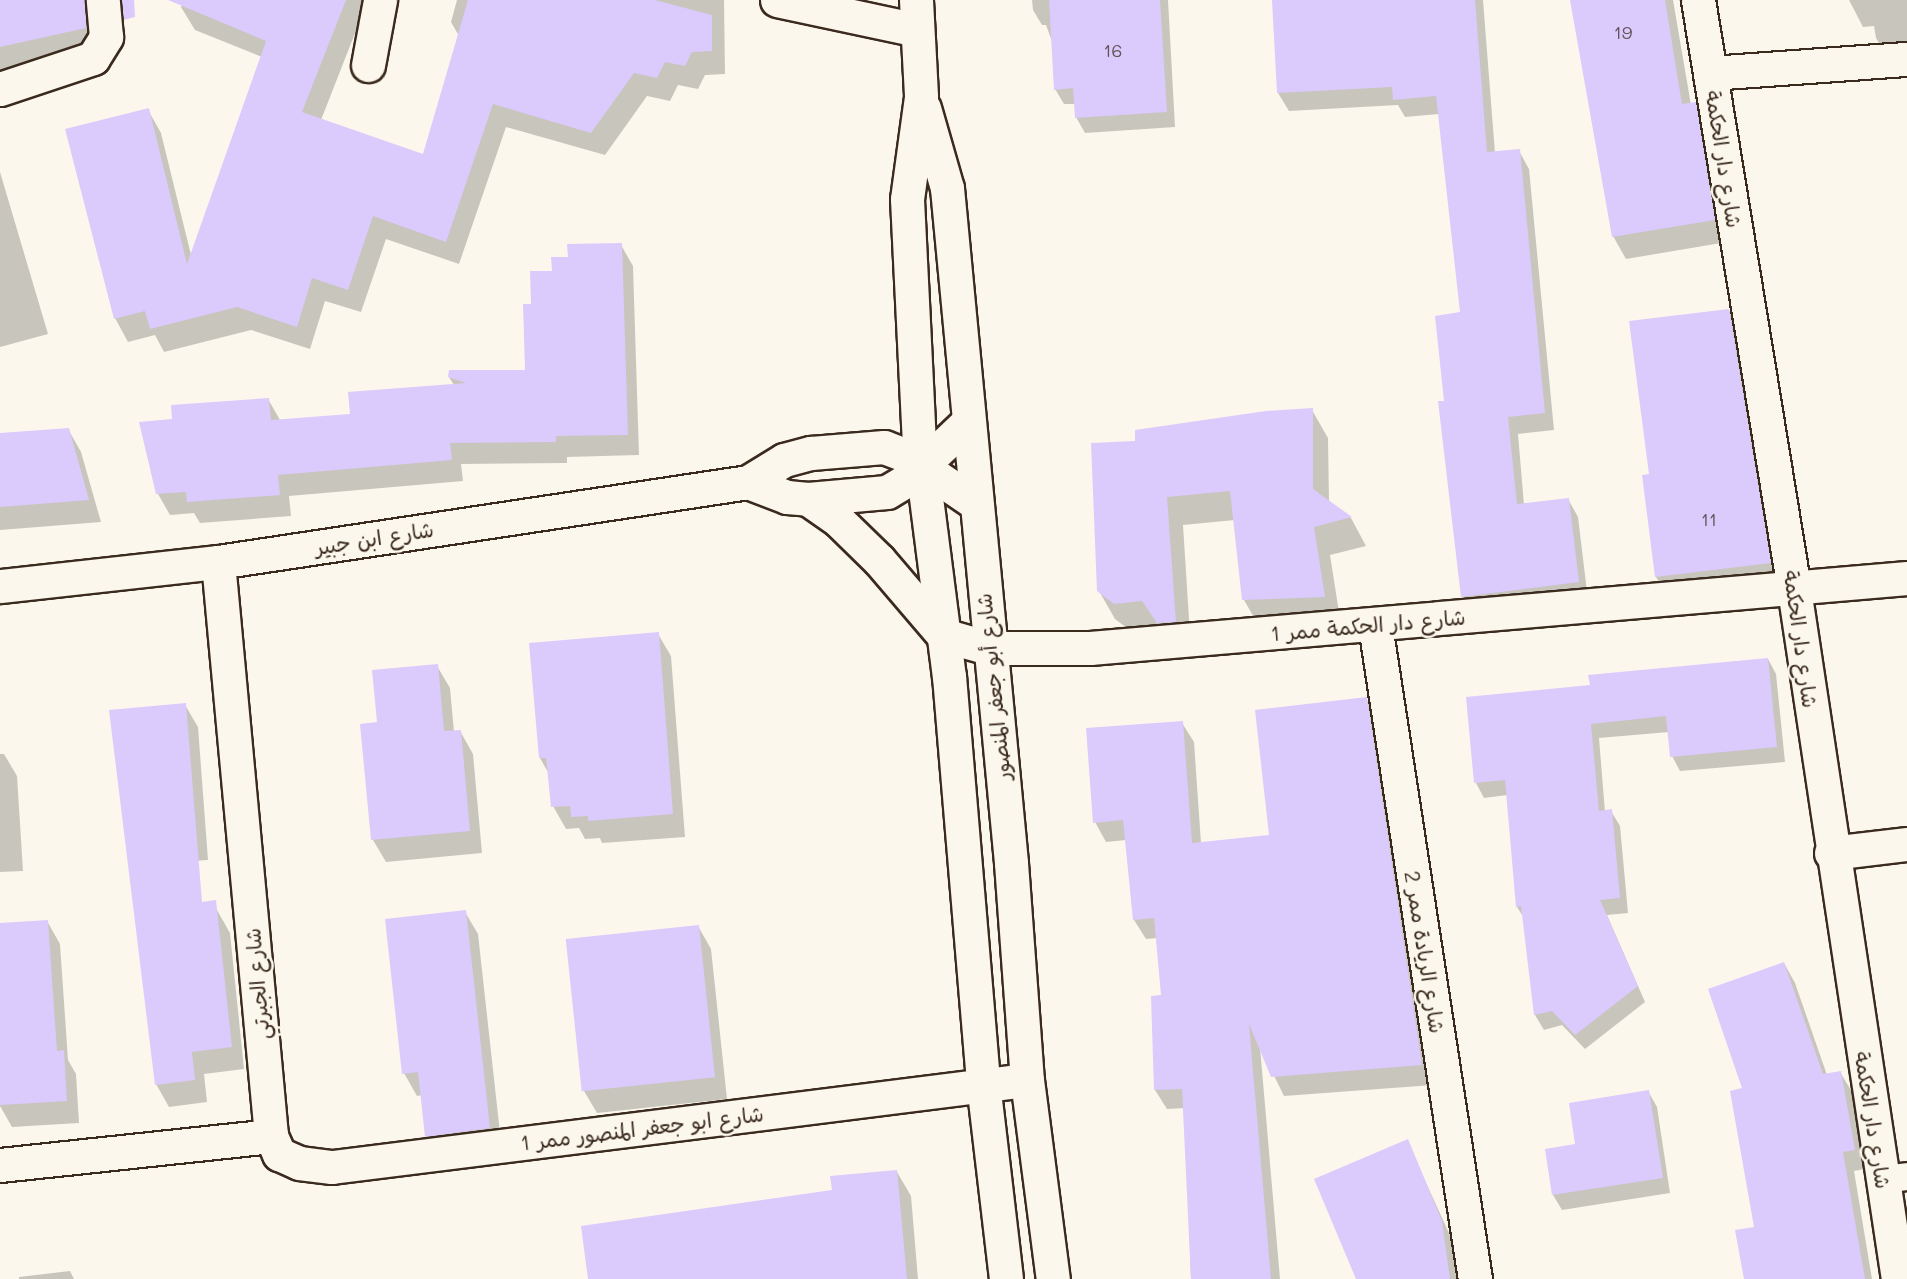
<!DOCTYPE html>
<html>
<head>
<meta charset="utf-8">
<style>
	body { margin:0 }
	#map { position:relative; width:1907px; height:1279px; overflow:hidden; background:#fbf7ec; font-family:Mali,"Playpen Sans Arabic",sans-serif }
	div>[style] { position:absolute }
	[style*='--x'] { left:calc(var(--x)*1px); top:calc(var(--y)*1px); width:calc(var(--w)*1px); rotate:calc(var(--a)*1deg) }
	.shadow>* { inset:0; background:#0003 }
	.building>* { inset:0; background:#dbcafc; transform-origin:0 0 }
	.roads { filter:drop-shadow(2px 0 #3b2a1e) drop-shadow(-2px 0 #3b2a1e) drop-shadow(0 2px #3b2a1e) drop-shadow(0 -2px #3b2a1e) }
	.service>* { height:27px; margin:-13.5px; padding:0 13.5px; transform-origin:13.5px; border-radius:13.5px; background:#fbf7ec }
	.minor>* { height:33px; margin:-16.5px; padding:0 16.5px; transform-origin:16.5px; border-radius:16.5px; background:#fbf7ec }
	.tertiary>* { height:33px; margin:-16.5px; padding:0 16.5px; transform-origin:16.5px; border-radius:16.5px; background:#fbf7ec }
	span { translate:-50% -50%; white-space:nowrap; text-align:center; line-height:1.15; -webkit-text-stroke:5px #fbf7ec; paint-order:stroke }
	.number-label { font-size:18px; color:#635256 }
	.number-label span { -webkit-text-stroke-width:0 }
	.street-label { font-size:21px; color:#3b2a1e }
</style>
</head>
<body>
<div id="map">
	<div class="shadow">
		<i style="clip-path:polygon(0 0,88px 0,98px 50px,0 72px)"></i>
		<i style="clip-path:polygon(184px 0,368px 0,321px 120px,424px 156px,459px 36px,451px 22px,457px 0,724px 0,725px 74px,705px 75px,698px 89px,678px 85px,670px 101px,647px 96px,605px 155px,506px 127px,459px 264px,386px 239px,361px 312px,325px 301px,310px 349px,251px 330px,164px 352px,155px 335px,128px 342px,115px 318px,148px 110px,161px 133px,191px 255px,262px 57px,195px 30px,181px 7px)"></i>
		<i style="clip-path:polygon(1032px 0,1168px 0,1175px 127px,1085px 133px,1076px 117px,1076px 104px,1064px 104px,1055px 89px,1053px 44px,1046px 25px,1042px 25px,1033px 10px)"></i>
		<i style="clip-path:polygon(1273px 0,1483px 0,1495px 153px,1519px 151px,1529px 169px,1554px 430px,1518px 434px,1524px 505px,1568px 499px,1578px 517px,1588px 600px,1473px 614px,1463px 596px,1446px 402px,1462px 314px,1439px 114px,1405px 117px,1398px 105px,1289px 111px,1278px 93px)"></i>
		<i style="clip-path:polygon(1572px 0,1673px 0,1691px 105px,1695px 104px,1708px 126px,1727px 242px,1626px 259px,1613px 236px)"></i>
		<i style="clip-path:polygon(1849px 0,1907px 0,1907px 58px,1889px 60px,1876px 38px,1874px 26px,1863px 27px)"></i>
		<i style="clip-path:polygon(0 172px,48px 334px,0 347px)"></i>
		<i style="clip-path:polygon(621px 245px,633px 266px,639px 455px,567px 457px,567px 463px,461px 464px,463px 481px,289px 496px,291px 516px,200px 523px,194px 513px,170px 515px,158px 494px,173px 421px,268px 399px,280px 420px,351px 416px,454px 385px,449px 377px,527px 371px,533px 305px,553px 272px,569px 258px)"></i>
		<i style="clip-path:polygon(1729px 311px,1740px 330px,1781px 582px,1667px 596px,1656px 577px,1651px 475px)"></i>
		<i style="clip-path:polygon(1312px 410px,1328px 438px,1329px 502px,1351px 518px,1366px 546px,1330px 555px,1341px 625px,1260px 628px,1244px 600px,1235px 520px,1183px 525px,1191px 650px,1131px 631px,1115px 619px,1099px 591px,1137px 442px)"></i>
		<i style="clip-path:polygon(68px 429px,81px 452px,101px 522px,0 530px,0 434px)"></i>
		<i style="clip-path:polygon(658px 634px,671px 656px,685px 837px,602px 843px,600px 838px,585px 839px,579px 828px,566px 829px,553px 806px,549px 774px,540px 758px)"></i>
		<i style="clip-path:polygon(1768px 659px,1776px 674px,1785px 762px,1680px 771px,1672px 756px,1669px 732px,1599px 738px,1605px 812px,1611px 811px,1620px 826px,1628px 913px,1607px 915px,1645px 1002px,1585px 1049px,1562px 1025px,1544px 1030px,1535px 1015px,1524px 918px,1517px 907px,1507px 795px,1484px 798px,1476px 783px,1592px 687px)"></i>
		<i style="clip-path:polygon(437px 666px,450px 688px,454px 732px,460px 731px,473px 754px,482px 853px,386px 862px,373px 840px,379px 723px)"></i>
		<i style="clip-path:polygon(1366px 699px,1378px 719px,1433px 1085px,1284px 1096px,1260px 1047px,1280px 1279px,1191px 1279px,1185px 1108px,1167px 1109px,1155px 1090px,1163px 996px,1157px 938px,1146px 939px,1134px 920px,1126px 840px,1106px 842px,1095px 822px,1182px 723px,1194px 742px,1201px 843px,1271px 836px)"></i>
		<i style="clip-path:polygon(185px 705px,198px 727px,208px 860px,139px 864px)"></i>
		<i style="clip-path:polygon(0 754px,4px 754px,17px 776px,23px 871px,0 872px)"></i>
		<i style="clip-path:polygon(217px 910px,230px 933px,244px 1069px,204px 1074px,207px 1102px,169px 1107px,156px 1084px)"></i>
		<i style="clip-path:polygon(465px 912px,478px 934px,502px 1151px,439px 1158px,426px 1136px,422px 1095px,417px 1096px,404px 1073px)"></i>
		<i style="clip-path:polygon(47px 921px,60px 944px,68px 1060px,76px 1074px,79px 1123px,12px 1127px,0 1106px,0 924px)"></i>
		<i style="clip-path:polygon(698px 926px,711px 949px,727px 1099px,597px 1113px,584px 1091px)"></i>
		<i style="clip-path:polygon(1784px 963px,1795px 983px,1827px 1075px,1840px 1072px,1852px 1092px,1865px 1169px,1854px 1171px,1872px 1279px,1745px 1279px,1755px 1228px,1744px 1089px)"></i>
		<i style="clip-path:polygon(1648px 1091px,1657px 1107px,1670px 1193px,1562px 1210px,1553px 1195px,1577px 1145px)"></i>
		<i style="clip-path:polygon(1407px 1141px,1453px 1242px,1458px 1279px,1357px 1279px)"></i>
		<i style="clip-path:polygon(897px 1172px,911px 1196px,918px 1279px,590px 1279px)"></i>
		<i style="clip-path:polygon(70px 1271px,74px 1279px,19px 1279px,19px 1277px)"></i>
	</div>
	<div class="building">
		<i style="clip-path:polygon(0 0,85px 0,86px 28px,0 47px)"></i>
		<i style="clip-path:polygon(122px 0,134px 0,135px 17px,123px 20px)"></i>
		<i style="clip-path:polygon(168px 0,346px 0,302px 112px,423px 154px,468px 0,655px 0,712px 15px,712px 51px,692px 52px,685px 66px,665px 62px,657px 78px,634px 73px,591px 133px,493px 104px,446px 242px,373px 216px,348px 290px,312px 278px,297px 327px,237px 307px,150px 329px,145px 311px,114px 319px,65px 129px,149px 108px,187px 264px,266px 41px)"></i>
		<i style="clip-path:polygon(1049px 0,1160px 0,1167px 112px,1075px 118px,1073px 88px,1054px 90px)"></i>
		<i style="clip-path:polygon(1272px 0,1475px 0,1487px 152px,1520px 149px,1545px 413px,1508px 417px,1517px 504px,1569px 498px,1579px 582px,1461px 597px,1438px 401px,1444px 401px,1435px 316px,1460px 312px,1436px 96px,1393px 100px,1392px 87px,1277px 93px)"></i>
		<i style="clip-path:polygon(1570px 0,1665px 0,1682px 104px,1696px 102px,1715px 220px,1612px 237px)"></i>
		<i style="clip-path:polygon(622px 243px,628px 435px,556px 436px,556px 442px,450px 443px,452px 460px,278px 475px,280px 495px,187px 502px,186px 492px,156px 494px,139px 422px,172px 419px,171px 405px,269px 398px,271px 420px,350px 414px,348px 392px,466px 383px,448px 377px,449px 370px,525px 370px,523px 304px,531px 304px,530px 271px,552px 271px,551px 257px,568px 257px,567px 244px)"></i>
		<i style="clip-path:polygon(1729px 309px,1771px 563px,1655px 577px,1642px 475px,1649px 474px,1629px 321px)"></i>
		<i style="clip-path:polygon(1313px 408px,1313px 489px,1352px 517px,1314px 527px,1325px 597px,1242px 600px,1230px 491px,1167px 497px,1176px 622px,1157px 623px,1142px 601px,1114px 604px,1097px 591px,1091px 443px,1135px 441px,1135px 430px,1266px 411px)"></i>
		<i style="clip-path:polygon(69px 428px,89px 500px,0 507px,0 433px)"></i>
		<i style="clip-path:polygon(659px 632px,673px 814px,588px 821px,588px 816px,571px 817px,570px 806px,551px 807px,546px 758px,539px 758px,529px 643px)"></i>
		<i style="clip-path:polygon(1768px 658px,1777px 747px,1670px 757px,1666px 716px,1591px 724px,1599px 811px,1612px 809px,1620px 898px,1600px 900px,1638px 986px,1575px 1035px,1552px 1011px,1534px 1015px,1521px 906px,1516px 907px,1505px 780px,1474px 783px,1466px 697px,1590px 685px,1588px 675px)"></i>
		<i style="clip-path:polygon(438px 664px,444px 731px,461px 730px,470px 831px,371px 840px,360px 724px,377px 722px,372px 670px)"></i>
		<i style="clip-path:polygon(1367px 697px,1422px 1065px,1271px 1077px,1249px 1024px,1271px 1279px,1191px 1279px,1182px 1089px,1154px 1090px,1151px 996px,1161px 995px,1154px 918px,1133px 920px,1123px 820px,1093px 823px,1086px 728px,1183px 721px,1192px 843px,1269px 835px,1255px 710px)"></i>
		<i style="clip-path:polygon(186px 703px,202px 902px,216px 900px,232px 1047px,192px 1052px,195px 1080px,155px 1085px,109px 710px)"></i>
		<i style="clip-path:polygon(466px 910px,490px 1128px,425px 1137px,418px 1072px,402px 1074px,385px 919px)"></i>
		<i style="clip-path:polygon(48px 920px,57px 1051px,64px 1050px,67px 1101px,0 1105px,0 923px)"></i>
		<i style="left:699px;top:925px;width:153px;height:134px;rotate:84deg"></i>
		<i style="clip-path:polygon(1784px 962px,1823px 1074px,1841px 1071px,1855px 1150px,1843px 1152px,1865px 1279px,1744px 1279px,1735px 1230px,1754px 1227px,1730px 1091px,1742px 1088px,1708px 989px)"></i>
		<i style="clip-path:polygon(1649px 1090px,1663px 1178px,1552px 1195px,1545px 1149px,1575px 1144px,1569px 1103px)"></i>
		<i style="clip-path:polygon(1408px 1139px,1442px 1221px,1450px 1279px,1356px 1279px,1314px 1179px)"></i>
		<i style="clip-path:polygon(897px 1170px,907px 1279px,588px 1279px,581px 1226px,832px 1190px,830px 1176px)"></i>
	</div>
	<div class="roads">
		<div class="service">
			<i style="--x:1883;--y:1179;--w:24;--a:-7"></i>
		</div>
		<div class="minor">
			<i style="--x:777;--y:0;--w:143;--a:12.1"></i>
			<i style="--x:1698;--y:0;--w:597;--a:80.74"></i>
			<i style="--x:1794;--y:589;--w:698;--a:81.43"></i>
			<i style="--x:368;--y:65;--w:66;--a:-79.5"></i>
			<i style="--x:1710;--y:73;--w:197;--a:-4.1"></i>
			<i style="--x:0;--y:89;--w:98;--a:-18.4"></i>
			<i style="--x:93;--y:58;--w:25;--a:-58"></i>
			<i style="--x:106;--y:37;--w:37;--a:-95"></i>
			<i style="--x:748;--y:482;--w:42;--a:21"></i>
			<i style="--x:787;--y:497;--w:21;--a:5"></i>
			<i style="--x:808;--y:499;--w:79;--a:-5.1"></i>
			<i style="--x:887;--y:492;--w:23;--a:-31"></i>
			<i style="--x:907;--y:480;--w:84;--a:-43.6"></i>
			<i style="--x:218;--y:562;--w:576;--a:84.72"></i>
			<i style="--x:271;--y:1136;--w:20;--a:66"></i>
			<i style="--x:279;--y:1154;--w:22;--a:24"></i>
			<i style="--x:299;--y:1163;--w:33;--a:7"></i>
			<i style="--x:332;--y:1167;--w:700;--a:-7.14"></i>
			<i style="--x:0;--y:586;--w:219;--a:-6.3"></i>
			<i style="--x:218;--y:562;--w:536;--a:-8.58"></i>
			<i style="--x:748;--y:482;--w:42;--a:-31.4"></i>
			<i style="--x:784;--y:460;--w:28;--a:-15"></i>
			<i style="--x:811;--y:453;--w:73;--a:-4.7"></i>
			<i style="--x:884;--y:447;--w:22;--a:21"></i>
			<i style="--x:905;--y:455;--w:83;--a:34.3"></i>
			<i style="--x:1375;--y:625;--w:662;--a:81.31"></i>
			<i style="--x:943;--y:635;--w:48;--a:15.8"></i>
			<i style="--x:989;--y:648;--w:101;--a:0"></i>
			<i style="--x:1090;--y:648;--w:820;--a:-4.9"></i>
			<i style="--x:1831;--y:853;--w:77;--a:-6.8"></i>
			<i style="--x:0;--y:1165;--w:273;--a:-6.1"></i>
		</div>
		<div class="tertiary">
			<i style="--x:916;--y:0;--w:97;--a:87"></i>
			<i style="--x:921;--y:97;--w:103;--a:97.8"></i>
			<i style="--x:907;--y:199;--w:244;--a:87.2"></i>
			<i style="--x:919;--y:443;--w:235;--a:82.7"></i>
			<i style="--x:949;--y:676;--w:408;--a:85.2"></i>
			<i style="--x:983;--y:1083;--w:197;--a:83.3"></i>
			<i style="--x:924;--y:108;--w:83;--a:74"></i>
			<i style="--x:947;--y:188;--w:678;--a:84.58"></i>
			<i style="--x:1011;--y:863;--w:218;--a:85.8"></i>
			<i style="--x:1027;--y:1080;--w:201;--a:82.6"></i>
			<i style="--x:808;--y:499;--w:38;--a:35"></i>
			<i style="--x:839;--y:521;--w:56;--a:44.3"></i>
			<i style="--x:879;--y:560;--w:99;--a:49.5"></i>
		</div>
	</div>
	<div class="number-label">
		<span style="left:1623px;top:32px">19</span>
		<span style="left:1113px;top:50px">16</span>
		<span style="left:1709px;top:519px">11</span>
	</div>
	<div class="street-label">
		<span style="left:1724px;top:159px;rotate:81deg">شارع دار الحكمة</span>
		<span style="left:374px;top:538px;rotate:-9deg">شارع ابن جبير</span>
		<span style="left:1368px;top:625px;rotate:-5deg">شارع دار الحكمة ممر 1</span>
		<span style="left:1801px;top:639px;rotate:82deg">شارع دار الحكمة</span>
		<span style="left:993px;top:687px;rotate:-96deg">شارع أبو جعفر المنصور</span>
		<span style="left:1425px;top:952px;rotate:81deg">شارع الريادة ممر 2</span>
		<span style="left:257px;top:984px;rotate:-95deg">شارع الجبرتي</span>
		<span style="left:1873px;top:1120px;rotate:81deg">شارع دار الحكمة</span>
		<span style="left:642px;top:1128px;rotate:-7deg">شارع ابو جعفر المنصور ممر 1</span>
	</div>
</div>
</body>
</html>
